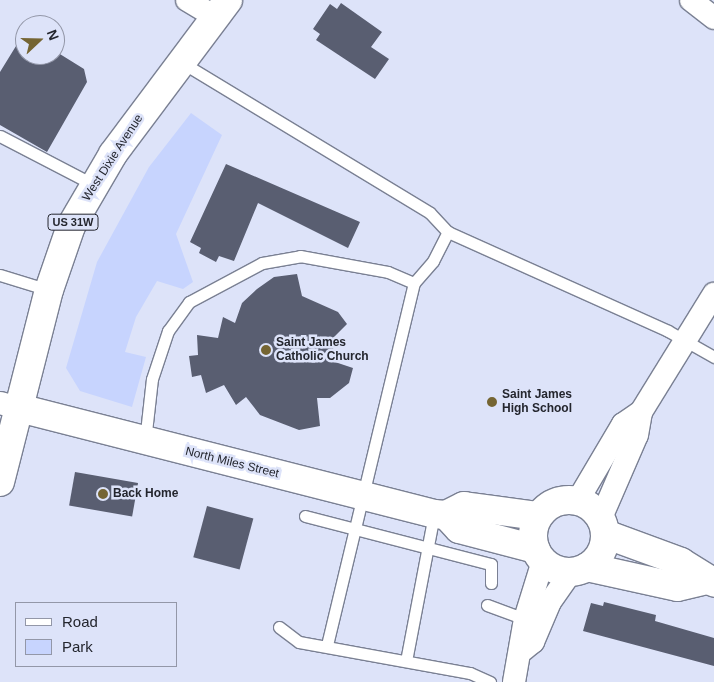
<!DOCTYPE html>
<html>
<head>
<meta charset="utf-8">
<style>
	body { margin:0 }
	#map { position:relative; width:714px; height:682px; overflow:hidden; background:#dde3f9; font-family:Arial,sans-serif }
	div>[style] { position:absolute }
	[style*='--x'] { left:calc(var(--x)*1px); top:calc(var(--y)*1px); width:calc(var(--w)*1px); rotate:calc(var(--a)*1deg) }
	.green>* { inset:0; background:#c7d4fe }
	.building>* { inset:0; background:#595e71; transform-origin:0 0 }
	.roads { filter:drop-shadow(1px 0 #7a8093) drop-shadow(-1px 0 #7a8093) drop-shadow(0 1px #7a8093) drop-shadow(0 -1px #7a8093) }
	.service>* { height:11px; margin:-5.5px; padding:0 5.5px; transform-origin:5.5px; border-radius:5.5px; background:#fff }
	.minor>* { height:22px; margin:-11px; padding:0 11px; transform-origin:11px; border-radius:11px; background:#fff }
	.secondary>* { height:28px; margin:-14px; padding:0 14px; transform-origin:14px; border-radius:14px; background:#fff }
	.secondary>.ring { margin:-14px; padding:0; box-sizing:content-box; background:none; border:28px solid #fff; border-radius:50% }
	.primary>* { height:28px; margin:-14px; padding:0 14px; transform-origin:14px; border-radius:14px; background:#fff }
	.dots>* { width:14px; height:14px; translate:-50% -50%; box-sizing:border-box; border:2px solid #dde3f9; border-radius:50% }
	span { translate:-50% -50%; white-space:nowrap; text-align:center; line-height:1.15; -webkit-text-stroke:5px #dde3f9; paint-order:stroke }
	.shield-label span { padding:1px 4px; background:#dde3f9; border:1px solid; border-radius:4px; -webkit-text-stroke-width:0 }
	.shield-label { font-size:11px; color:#24262e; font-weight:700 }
	.street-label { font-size:12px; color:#24262e }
	.poi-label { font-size:12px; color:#24262e; font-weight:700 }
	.left { translate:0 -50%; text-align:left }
	.legend { position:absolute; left:15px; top:602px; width:162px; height:65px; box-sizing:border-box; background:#dde3f9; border:1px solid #9397a8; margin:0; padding:6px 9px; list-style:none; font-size:15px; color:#24262e }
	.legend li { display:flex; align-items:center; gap:10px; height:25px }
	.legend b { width:25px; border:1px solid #9397a8 }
	.north { position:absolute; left:15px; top:15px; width:50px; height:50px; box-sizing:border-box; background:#dde3f9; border:1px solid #9397a8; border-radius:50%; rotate:69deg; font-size:14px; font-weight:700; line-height:20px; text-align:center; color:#24262e }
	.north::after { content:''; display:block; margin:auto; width:18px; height:22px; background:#756533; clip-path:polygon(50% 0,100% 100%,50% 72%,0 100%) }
</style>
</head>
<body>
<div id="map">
	<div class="green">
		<i style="clip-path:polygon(191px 113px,222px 135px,176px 234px,193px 282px,183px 289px,157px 281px,136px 317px,125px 352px,146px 357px,132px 407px,80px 391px,66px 368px,97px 262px,149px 167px)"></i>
	</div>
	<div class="building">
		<i style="clip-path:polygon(341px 3px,382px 32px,371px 47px,389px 59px,375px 79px,316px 40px,320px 34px,313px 29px,330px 4px,337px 9px)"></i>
		<i style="clip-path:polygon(24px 33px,25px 55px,55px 55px,55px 51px,84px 69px,87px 82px,47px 152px,0 125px,0 72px)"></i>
		<i style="clip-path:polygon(226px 164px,360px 222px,348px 248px,258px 203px,234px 261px,219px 256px,216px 262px,199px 253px,201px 248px,190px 242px)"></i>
		<i style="clip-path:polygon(297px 274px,302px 296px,338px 312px,347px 324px,332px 339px,335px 362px,353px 368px,349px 383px,330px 398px,317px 398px,320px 426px,299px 430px,260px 415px,246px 397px,236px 405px,224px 385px,206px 393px,201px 375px,192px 377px,189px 356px,198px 355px,197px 335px,218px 338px,223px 317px,235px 323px,242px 303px,257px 289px,274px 277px)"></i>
		<i style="left:75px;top:472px;width:64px;height:34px;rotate:10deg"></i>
		<i style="left:207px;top:506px;width:48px;height:53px;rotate:15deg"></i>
		<i style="clip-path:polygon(604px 602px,656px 615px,655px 621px,714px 638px,714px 666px,583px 631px,591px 603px,603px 606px)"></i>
	</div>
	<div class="roads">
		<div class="service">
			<i style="--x:181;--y:62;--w:291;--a:31.2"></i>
			<i style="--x:430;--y:213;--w:26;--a:47"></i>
			<i style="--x:448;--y:232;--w:241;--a:24.2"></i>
			<i style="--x:668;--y:331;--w:53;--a:29.5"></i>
			<i style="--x:0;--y:136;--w:106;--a:27.5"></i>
			<i style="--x:0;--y:275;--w:51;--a:17"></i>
			<i style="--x:145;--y:441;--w:62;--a:-83.6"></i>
			<i style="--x:152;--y:379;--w:51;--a:-71.6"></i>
			<i style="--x:168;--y:331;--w:36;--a:-54"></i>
			<i style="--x:189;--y:302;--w:83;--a:-28.1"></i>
			<i style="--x:262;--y:263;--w:39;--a:-10"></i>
			<i style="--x:300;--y:256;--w:89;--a:10.3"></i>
			<i style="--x:388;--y:272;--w:28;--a:23"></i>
			<i style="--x:414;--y:283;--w:29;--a:-49"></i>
			<i style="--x:433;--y:261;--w:33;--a:-63"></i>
			<i style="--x:305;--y:516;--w:192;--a:14.5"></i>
			<i style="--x:491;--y:564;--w:19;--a:90"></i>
			<i style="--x:487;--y:605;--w:40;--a:20.2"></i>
			<i style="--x:279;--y:627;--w:25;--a:37"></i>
			<i style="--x:299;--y:642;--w:174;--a:10.3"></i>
			<i style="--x:470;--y:673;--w:22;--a:24"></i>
			<i style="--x:327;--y:645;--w:372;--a:-76.5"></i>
			<i style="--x:406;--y:661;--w:150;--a:-79.2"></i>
		</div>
		<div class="minor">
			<i style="--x:187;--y:0;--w:33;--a:31"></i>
			<i style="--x:691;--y:0;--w:29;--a:38"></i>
			<i style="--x:0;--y:403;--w:20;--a:15"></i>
			<i style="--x:578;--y:500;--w:88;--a:-59.4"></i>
			<i style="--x:623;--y:424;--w:22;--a:-34"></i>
			<i style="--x:601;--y:518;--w:90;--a:-66.6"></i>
			<i style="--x:637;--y:435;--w:23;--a:-80"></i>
			<i style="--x:641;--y:412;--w:139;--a:-58.3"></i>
			<i style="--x:523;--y:650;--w:13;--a:-39"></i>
			<i style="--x:533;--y:642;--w:43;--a:-67"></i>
			<i style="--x:550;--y:602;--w:37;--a:-55"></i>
			<i style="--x:514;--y:682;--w:64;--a:-80.1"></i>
			<i style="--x:525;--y:619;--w:61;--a:-72.8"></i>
		</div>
		<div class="secondary">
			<i style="--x:19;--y:408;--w:428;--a:14.3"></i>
			<i style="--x:434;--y:514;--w:12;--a:5"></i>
			<i style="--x:446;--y:515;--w:20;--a:-27"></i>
			<i style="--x:464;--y:506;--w:75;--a:7.7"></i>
			<i class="ring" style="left:533px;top:500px;width:44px;height:44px"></i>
			<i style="--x:446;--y:515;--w:19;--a:47"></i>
			<i style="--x:459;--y:529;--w:79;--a:14.7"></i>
			<i style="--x:605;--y:534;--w:81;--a:20.2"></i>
			<i style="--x:681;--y:562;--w:39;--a:32"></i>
			<i style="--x:587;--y:567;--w:92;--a:12.5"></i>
			<i style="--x:677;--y:587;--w:28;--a:-13"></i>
		</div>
		<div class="primary">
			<i style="--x:0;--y:482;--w:198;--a:-75.7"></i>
			<i style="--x:49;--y:290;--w:68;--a:-71"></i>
			<i style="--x:71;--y:226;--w:83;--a:-59.7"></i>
			<i style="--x:113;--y:154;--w:192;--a:-53.2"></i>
		</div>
	</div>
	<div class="dots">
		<i style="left:266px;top:350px;background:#756533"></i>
		<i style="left:492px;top:402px;background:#756533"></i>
		<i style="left:103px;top:494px;background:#756533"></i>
	</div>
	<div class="shield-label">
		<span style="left:73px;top:222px">US 31W</span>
	</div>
	<div class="street-label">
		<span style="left:113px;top:158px;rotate:-57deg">West Dixie Avenue</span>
		<span style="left:232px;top:463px;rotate:14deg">North Miles Street</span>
	</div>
	<div class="poi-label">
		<span class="left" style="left:276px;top:350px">Saint James<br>Catholic Church</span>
		<span class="left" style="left:502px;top:402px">Saint James<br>High School</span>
		<span class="left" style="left:113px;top:494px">Back Home</span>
	</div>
	<ul class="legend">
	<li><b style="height:6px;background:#fff"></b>Road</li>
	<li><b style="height:14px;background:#c7d4fe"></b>Park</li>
	</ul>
	<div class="north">N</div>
</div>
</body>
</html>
